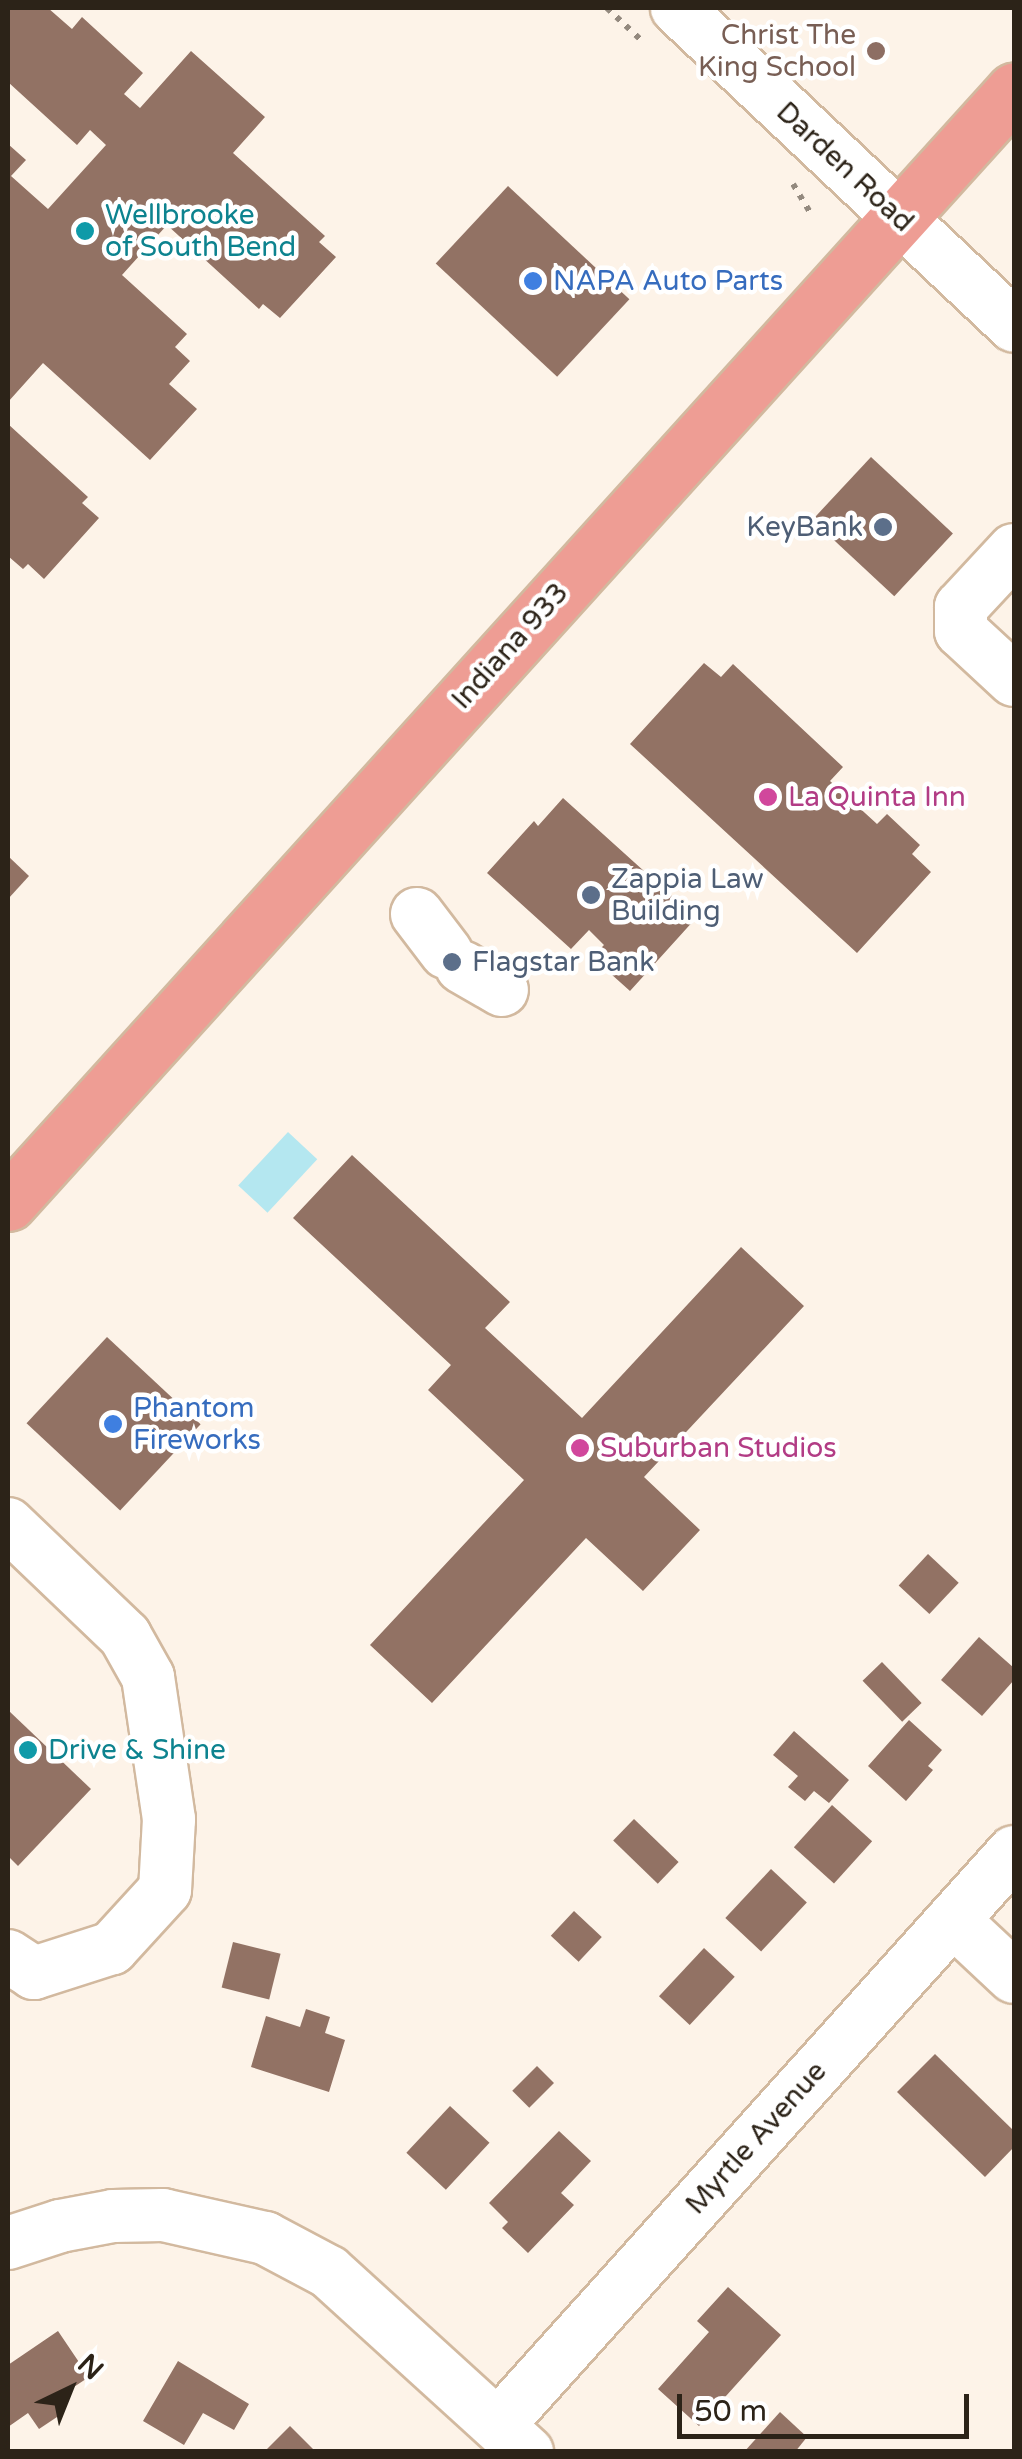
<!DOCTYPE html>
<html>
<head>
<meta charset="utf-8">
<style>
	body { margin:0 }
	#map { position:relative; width:1022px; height:2459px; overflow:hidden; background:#fdf3e8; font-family:"Varela Round",sans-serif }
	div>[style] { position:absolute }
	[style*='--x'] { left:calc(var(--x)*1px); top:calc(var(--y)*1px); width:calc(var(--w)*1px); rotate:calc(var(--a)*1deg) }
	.water>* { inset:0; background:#b4e7f0; transform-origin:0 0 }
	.building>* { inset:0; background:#927264; transform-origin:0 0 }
	.path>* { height:6px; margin-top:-3px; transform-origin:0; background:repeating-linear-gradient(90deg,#93897e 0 5px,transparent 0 13px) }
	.roads { filter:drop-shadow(2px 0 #d2b99f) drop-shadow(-2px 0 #d2b99f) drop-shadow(0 2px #d2b99f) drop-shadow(0 -2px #d2b99f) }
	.minor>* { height:52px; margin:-26px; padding:0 26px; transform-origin:26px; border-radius:26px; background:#fff }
	.major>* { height:55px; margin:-27.5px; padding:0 27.5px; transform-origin:27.5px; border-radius:27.5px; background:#ee9d94 }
	.dots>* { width:28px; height:28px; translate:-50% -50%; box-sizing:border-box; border:5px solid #fff; border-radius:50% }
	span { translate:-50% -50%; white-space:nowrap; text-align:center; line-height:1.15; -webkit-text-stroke:9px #fff; paint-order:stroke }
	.education-label { font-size:28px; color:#785e54 }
	.right { translate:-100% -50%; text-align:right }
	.street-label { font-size:28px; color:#2c2318 }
	.culture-label { font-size:28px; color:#0d838f }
	.left { translate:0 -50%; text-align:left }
	.shop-label { font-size:28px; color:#366cbe }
	.service-label { font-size:28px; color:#4e5e75 }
	.hotel-label { font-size:28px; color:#b23c85 }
	.frame { position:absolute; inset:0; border:10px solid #2c2318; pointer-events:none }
	.north { position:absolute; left:20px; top:2339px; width:100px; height:100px; -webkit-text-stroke:8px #fff; paint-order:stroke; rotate:43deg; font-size:28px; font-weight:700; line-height:40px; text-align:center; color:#2c2318 }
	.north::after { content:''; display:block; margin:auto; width:35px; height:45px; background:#2c2318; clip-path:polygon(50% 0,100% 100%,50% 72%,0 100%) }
	.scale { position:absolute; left:677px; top:2394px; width:292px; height:45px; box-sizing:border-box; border:5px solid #2c2318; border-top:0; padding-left:12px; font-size:30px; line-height:35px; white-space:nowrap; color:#2c2318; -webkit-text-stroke:8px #fff; paint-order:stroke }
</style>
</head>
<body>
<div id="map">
	<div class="water">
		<i style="left:288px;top:1132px;width:40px;height:73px;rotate:43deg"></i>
	</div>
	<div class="building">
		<i style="clip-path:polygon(8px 8px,48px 8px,72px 29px,82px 17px,143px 73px,124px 94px,140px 108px,191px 51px,265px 117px,233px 153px,325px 236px,319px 242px,336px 257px,280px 318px,263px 304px,259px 309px,167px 225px,122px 275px,187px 334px,175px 347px,190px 361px,169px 384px,197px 409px,150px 460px,43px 363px,8px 402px,8px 144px,26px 160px,11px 176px,48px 209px,106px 145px,90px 130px,77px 145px,8px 82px)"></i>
		<i style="left:508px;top:186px;width:166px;height:106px;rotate:43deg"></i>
		<i style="clip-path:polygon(8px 424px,88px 497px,82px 503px,99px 518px,44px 579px,28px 564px,23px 569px,8px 556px)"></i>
		<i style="left:871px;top:457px;width:112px;height:86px;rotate:43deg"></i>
		<i style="clip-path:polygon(704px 663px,721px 677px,733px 664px,843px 767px,830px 781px,877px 824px,887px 814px,920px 845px,912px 854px,931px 872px,857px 953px,630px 744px)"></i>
		<i style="clip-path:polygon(563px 798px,696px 918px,630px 991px,592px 957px,604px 945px,589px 930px,571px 949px,487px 873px,534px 821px,538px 826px)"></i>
		<i style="clip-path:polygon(8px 856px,29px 876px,8px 899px)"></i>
		<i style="clip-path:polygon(352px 1155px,510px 1302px,485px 1328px,582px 1418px,741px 1247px,804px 1306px,644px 1477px,700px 1530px,643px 1591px,586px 1538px,432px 1703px,370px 1645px,524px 1480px,428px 1390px,451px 1365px,293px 1218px)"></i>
		<i style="left:107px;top:1337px;width:128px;height:118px;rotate:43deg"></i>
		<i style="left:928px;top:1554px;width:42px;height:43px;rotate:43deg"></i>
		<i style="clip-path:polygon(979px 1637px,1014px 1668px,1014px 1680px,982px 1716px,941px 1680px)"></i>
		<i style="left:882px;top:1662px;width:57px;height:27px;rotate:46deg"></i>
		<i style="clip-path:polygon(8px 1710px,91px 1789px,18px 1866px,8px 1856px)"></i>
		<i style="clip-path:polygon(909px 1720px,942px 1750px,928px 1766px,933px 1770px,906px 1801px,868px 1766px)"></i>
		<i style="clip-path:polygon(794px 1731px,849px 1780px,829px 1803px,814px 1791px,805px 1801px,788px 1787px,798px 1776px,773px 1755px)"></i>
		<i style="left:832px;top:1805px;width:54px;height:57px;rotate:42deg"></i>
		<i style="left:634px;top:1819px;width:62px;height:30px;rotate:44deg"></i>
		<i style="left:771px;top:1869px;width:49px;height:67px;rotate:43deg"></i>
		<i style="left:574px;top:1911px;width:38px;height:34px;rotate:43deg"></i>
		<i style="left:233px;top:1942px;width:49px;height:47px;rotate:14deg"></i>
		<i style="left:704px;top:1948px;width:42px;height:66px;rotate:43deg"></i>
		<i style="clip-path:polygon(306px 2009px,330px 2017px,325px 2033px,345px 2040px,329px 2092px,251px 2067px,266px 2016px,300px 2027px)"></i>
		<i style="clip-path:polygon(935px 2054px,1014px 2131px,1014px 2147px,985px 2177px,897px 2092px)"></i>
		<i style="left:537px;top:2066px;width:24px;height:35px;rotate:45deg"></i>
		<i style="left:450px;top:2106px;width:54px;height:64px;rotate:43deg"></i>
		<i style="clip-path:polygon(559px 2131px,591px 2161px,561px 2193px,574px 2205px,528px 2253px,502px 2228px,508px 2222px,489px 2203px)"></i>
		<i style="clip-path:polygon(728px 2287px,781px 2335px,699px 2426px,658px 2389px,709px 2332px,697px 2321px)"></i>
		<i style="clip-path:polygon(58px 2331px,89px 2377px,54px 2400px,63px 2413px,39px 2429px,28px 2413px,8px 2427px,8px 2365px)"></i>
		<i style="clip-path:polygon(178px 2361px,249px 2404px,234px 2430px,203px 2413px,184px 2445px,143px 2421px)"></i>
		<i style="clip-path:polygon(780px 2412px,807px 2437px,795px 2452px,744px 2452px)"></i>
		<i style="clip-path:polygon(290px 2426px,316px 2452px,264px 2452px)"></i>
	</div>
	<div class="path">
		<i style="--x:607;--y:8;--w:48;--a:43.3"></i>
		<i style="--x:793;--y:184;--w:33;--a:59"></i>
	</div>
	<div class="roads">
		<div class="minor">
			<i style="--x:677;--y:8;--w:463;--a:43.3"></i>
			<i style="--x:1014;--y:550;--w:78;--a:132.9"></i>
			<i style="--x:961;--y:607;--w:24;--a:90"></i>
			<i style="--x:961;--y:631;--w:72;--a:42.8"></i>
			<i style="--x:417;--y:914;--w:48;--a:52.7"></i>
			<i style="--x:462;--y:967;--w:46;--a:29.9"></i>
			<i style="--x:8;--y:1524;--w:162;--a:43.7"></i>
			<i style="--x:125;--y:1636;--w:47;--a:60.7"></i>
			<i style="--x:148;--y:1677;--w:144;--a:81.6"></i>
			<i style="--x:169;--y:1819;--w:71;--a:93.2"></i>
			<i style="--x:165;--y:1890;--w:79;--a:132.4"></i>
			<i style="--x:112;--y:1948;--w:82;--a:162.2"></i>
			<i style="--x:34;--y:1973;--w:31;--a:-147"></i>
			<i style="--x:953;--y:1920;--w:83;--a:43.1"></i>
			<i style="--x:8;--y:2243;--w:55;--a:-18.1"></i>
			<i style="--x:60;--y:2226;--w:54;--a:-10.7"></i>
			<i style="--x:113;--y:2216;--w:50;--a:-1.1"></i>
			<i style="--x:163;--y:2215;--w:105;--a:12.7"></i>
			<i style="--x:265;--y:2238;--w:72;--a:28"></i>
			<i style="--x:329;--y:2272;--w:268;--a:42.3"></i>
			<i style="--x:498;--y:2425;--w:771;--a:-48"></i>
		</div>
		<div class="major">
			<i style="--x:8;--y:1203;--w:1500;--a:-47.87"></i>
		</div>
	</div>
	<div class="dots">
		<i style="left:876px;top:51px;background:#8d6e63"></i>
		<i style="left:85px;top:231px;background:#0f9aa8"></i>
		<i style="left:533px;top:281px;background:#3f7fe0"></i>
		<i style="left:883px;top:527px;background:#5c6f8a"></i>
		<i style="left:768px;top:797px;background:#d1479c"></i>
		<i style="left:591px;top:895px;background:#5c6f8a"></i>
		<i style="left:452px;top:962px;background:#5c6f8a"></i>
		<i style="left:113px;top:1424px;background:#3f7fe0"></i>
		<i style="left:580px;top:1448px;background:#d1479c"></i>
		<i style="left:28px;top:1750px;background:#0f9aa8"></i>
	</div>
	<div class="education-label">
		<span class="right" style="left:856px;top:51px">Christ The<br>King School</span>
	</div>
	<div class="street-label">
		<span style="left:845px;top:167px;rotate:43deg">Darden Road</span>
		<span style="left:510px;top:646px;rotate:-48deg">Indiana 933</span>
		<span style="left:756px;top:2138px;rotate:-48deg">Myrtle Avenue</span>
	</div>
	<div class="culture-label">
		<span class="left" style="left:105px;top:231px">Wellbrooke<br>of South Bend</span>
		<span class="left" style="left:48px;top:1750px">Drive &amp; Shine</span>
	</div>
	<div class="shop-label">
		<span class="left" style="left:553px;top:281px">NAPA Auto Parts</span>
		<span class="left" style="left:133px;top:1424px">Phantom<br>Fireworks</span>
	</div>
	<div class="service-label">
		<span class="right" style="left:863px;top:527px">KeyBank</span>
		<span class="left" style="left:611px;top:895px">Zappia Law<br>Building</span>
		<span class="left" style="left:472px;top:962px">Flagstar Bank</span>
	</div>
	<div class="hotel-label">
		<span class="left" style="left:788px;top:797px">La Quinta Inn</span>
		<span class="left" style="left:600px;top:1448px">Suburban Studios</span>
	</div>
	<div class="frame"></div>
	<div class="north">N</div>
	<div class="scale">50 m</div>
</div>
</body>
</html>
